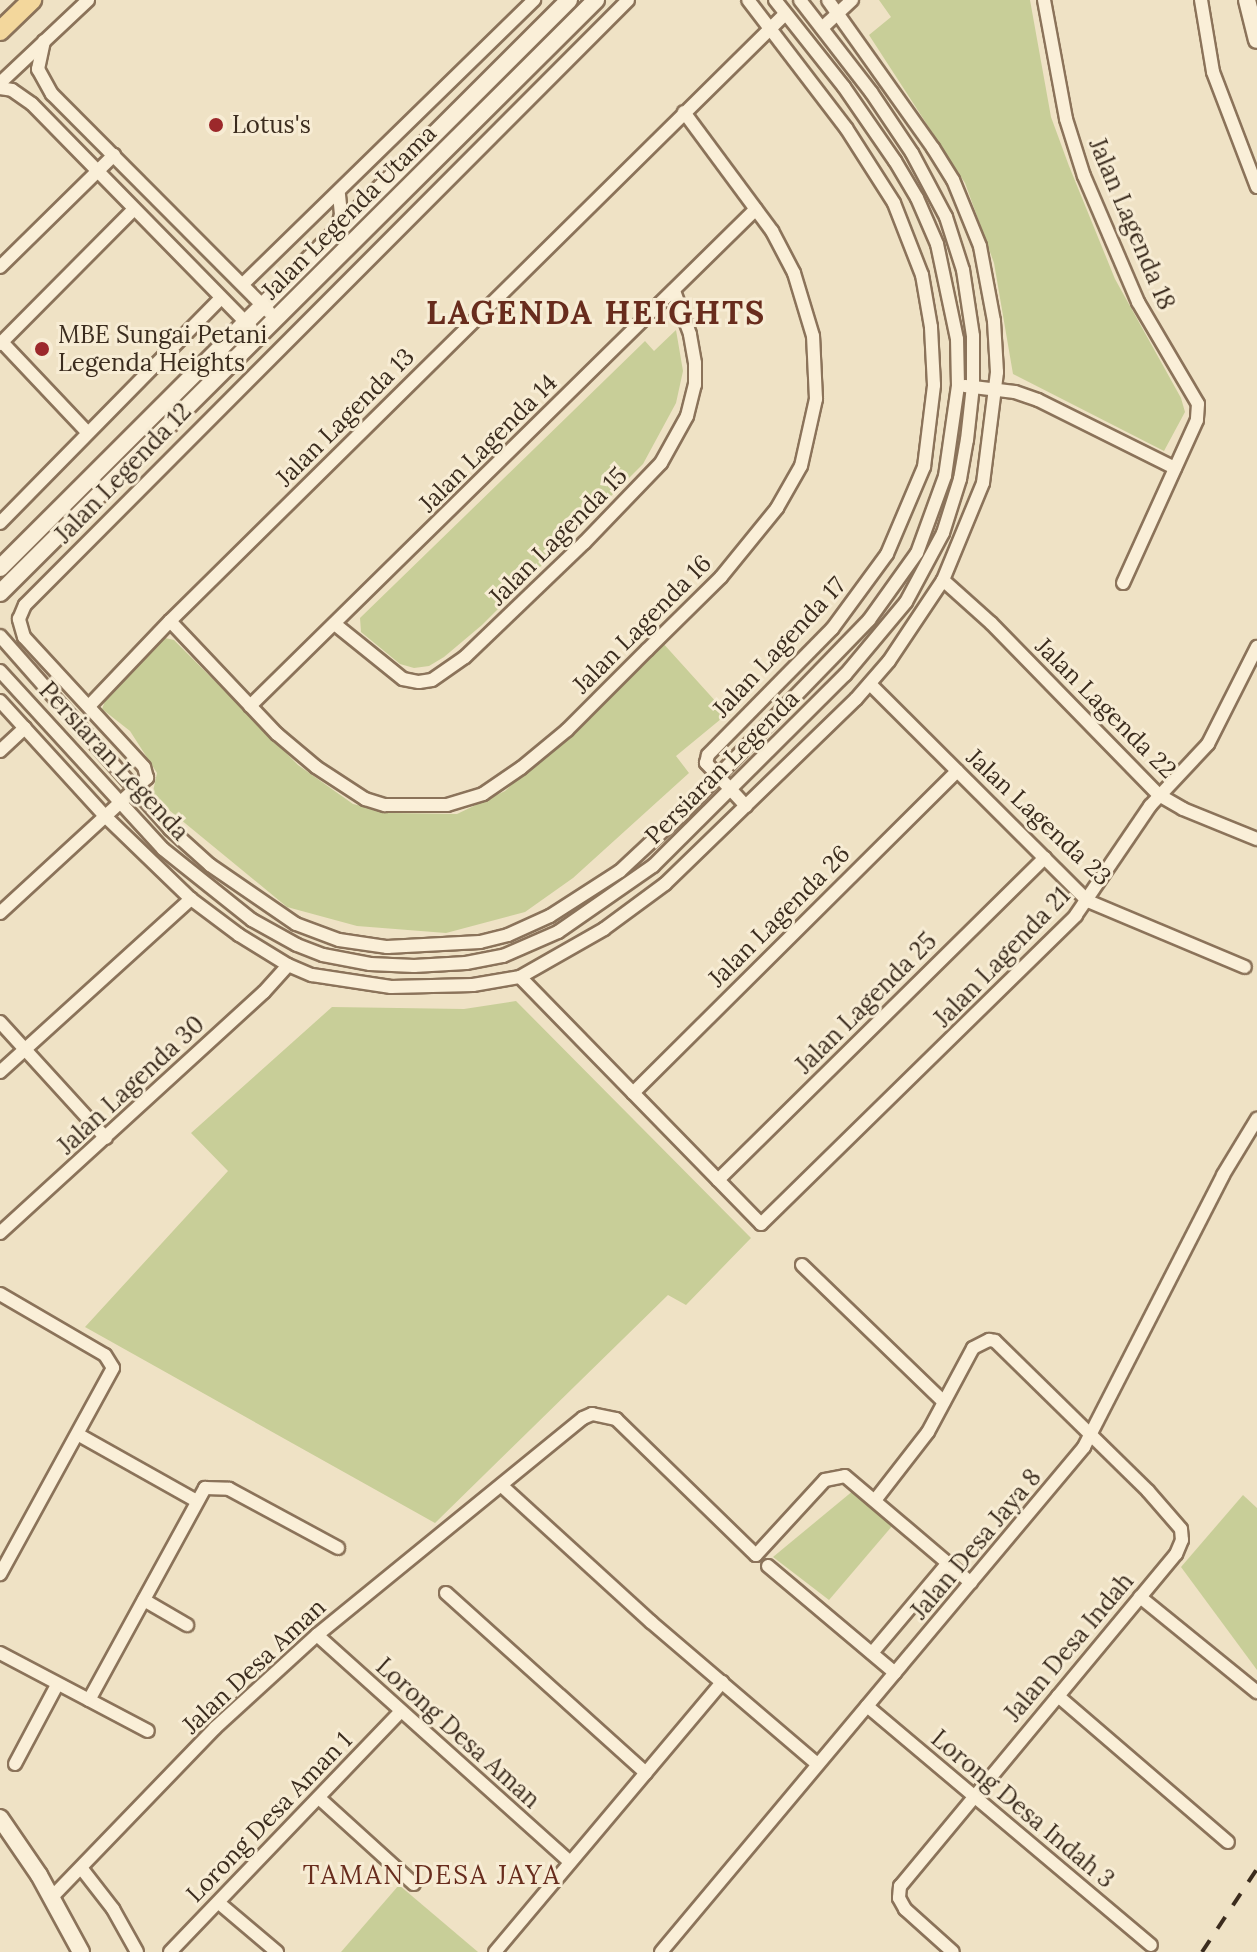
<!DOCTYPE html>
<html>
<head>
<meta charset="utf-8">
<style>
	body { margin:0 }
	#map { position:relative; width:1257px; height:1952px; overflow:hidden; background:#efe2c5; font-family:Lora,serif }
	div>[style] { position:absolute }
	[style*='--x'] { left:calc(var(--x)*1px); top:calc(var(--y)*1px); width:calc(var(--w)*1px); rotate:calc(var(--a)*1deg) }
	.green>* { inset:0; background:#c8ce98 }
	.roads { filter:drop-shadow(2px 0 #8b735a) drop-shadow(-2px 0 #8b735a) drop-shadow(0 2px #8b735a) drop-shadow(0 -2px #8b735a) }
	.street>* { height:12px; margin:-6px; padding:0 6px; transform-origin:6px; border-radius:6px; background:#faefd8 }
	.secondary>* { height:16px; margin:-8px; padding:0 8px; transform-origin:8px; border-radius:8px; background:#faefd8 }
	.primary>* { height:18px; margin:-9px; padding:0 9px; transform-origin:9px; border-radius:9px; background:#f3d79c }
	.rail>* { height:4px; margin-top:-2px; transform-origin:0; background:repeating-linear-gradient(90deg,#3b2c1e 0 14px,transparent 0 28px) }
	.dots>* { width:22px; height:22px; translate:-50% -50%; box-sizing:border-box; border:4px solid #f7ecd4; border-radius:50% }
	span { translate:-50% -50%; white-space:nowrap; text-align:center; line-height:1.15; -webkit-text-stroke:6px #f7ecd4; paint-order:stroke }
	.poi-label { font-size:24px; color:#3b2c1e }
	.left { translate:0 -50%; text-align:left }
	.street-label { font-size:24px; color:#3b2c1e }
	.neighbourhood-label { font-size:26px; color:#682c1d; letter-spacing:2px }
	.district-label { font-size:32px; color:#682c1d; font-weight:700; letter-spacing:2px }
</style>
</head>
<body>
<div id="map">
	<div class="green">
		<i style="clip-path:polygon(879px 0,1030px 0,1051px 117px,1069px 166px,1115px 279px,1181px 398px,1185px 412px,1164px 451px,1013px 374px,994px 263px,965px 183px,869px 35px,891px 17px)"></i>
		<i style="clip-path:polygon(676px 330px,683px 371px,676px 403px,643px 464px,482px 625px,444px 657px,429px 666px,414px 668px,400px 664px,361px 632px,360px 618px,645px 341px,654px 351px)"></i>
		<i style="clip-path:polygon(165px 638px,174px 640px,298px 765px,353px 804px,393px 813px,457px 814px,505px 791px,661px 641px,727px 714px,676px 756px,689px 773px,573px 878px,525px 912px,446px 933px,357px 926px,287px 907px,152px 796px,157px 773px,130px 731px,102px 709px,107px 696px)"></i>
		<i style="clip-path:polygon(516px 1001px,751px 1238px,686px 1305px,668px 1295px,435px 1523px,85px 1327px,228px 1171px,191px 1133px,332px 1007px,464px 1009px)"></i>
		<i style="clip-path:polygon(854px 1490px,893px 1525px,829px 1600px,773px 1557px)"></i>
		<i style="clip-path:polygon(1243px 1495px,1257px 1508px,1257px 1670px,1181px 1567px)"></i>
		<i style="clip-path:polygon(399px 1885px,478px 1952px,341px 1952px)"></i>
	</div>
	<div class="roads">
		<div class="street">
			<i style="--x:1044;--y:0;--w:121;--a:79.5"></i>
			<i style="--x:1066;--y:119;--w:60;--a:72.5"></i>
			<i style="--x:1084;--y:176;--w:137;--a:66.8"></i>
			<i style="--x:1138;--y:302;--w:118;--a:59.5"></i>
			<i style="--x:1198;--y:404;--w:16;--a:94"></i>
			<i style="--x:1197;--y:420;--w:179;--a:114.4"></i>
			<i style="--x:1201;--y:0;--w:73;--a:80.5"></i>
			<i style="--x:1213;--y:72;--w:123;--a:69.1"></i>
			<i style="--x:822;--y:28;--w:41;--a:-43"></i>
			<i style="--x:44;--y:41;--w:29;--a:102"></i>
			<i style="--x:38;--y:69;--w:29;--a:61"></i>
			<i style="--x:52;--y:94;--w:308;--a:45.1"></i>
			<i style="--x:0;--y:83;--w:121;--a:-43.3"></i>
			<i style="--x:0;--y:88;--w:12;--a:9"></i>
			<i style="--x:12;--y:90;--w:24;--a:35"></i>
			<i style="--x:32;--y:104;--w:313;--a:45.6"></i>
			<i style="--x:336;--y:232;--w:19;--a:-74"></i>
			<i style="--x:341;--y:214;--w:20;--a:-96"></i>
			<i style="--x:0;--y:267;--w:160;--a:-44.5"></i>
			<i style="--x:243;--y:284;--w:407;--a:-44.3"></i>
			<i style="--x:2;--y:342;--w:125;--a:46.6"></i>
			<i style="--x:0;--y:344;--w:190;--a:-45.2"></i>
			<i style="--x:965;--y:386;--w:50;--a:6.8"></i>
			<i style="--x:1015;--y:392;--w:24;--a:19"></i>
			<i style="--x:1038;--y:400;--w:153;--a:26.4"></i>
			<i style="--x:0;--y:523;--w:315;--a:-45.5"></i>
			<i style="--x:943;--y:580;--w:64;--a:41.9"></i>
			<i style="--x:991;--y:623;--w:240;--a:45.7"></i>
			<i style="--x:1159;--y:795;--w:28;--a:30"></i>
			<i style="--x:1183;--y:809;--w:80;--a:22.1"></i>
			<i style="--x:170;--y:621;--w:156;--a:46.6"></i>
			<i style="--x:277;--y:734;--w:51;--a:40.2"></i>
			<i style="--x:316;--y:767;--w:59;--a:33.1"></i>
			<i style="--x:365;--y:799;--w:21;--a:17"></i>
			<i style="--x:385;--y:805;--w:62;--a:0"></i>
			<i style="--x:447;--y:805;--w:38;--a:-17"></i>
			<i style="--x:483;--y:794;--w:46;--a:-34.4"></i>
			<i style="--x:521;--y:768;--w:60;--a:-39.6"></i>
			<i style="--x:567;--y:730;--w:113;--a:-45"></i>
			<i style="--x:647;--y:650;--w:104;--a:-44.6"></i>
			<i style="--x:721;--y:577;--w:89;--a:-50.9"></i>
			<i style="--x:777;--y:508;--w:48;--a:-60.3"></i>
			<i style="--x:801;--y:466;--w:69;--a:-77.4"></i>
			<i style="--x:816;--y:399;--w:63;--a:-92.7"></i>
			<i style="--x:813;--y:336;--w:66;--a:-106.8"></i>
			<i style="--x:794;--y:273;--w:47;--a:-117.6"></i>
			<i style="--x:772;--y:231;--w:148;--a:-126.5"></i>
			<i style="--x:336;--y:625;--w:86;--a:38.9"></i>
			<i style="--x:403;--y:679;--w:16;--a:11"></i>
			<i style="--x:419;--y:682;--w:13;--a:-9"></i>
			<i style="--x:432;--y:680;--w:40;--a:-34.9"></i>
			<i style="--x:465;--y:657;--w:165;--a:-43.8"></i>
			<i style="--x:584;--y:543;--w:111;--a:-46.1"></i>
			<i style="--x:661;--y:463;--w:54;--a:-61"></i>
			<i style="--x:687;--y:416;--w:32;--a:-76"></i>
			<i style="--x:695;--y:385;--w:22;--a:-90"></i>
			<i style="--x:695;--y:363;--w:29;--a:-100"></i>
			<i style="--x:690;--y:334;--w:46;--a:-110.4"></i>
			<i style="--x:0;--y:636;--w:257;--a:48.6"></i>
			<i style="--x:170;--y:829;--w:54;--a:42"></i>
			<i style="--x:210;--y:865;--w:104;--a:34.5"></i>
			<i style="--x:296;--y:924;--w:46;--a:20.4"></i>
			<i style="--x:339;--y:940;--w:49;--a:8.3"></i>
			<i style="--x:387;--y:947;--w:93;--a:-3.1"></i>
			<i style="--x:480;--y:942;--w:29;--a:-14"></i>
			<i style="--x:508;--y:935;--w:46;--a:-24.3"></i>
			<i style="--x:550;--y:916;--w:83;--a:-32.7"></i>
			<i style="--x:620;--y:871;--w:85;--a:-43.1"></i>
			<i style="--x:682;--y:813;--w:269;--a:-45.9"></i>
			<i style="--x:869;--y:620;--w:82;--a:-54.4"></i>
			<i style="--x:917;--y:553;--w:82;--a:-70"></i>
			<i style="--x:945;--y:476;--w:91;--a:-81.8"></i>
			<i style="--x:958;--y:386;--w:47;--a:-91.2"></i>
			<i style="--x:957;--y:339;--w:97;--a:-101.9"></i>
			<i style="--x:937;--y:244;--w:50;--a:-113.5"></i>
			<i style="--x:917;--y:198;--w:43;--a:-120.7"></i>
			<i style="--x:895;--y:161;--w:90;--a:-124.6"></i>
			<i style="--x:844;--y:87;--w:111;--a:-128.4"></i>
			<i style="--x:0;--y:671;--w:241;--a:47.5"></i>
			<i style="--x:163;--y:849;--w:114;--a:38.6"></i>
			<i style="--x:252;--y:920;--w:51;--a:29.1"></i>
			<i style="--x:297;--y:945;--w:28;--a:21"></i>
			<i style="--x:323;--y:955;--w:48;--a:10.8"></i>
			<i style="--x:370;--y:964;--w:44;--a:2.6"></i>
			<i style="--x:414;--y:966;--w:52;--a:-3.3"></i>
			<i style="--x:466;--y:963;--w:38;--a:-11"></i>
			<i style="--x:503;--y:956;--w:60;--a:-23.6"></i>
			<i style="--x:558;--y:932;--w:116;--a:-34.8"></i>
			<i style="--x:653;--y:866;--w:271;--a:-44.9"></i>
			<i style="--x:845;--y:675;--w:95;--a:-50.1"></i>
			<i style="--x:906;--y:602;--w:78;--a:-61.8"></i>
			<i style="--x:943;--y:533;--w:57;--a:-72.5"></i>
			<i style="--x:960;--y:479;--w:40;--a:-80"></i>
			<i style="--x:967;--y:440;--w:54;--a:-83.7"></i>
			<i style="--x:973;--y:386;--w:50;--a:-90"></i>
			<i style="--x:973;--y:336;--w:67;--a:-98.6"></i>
			<i style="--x:963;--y:270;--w:56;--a:-107.8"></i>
			<i style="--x:946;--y:217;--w:72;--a:-118"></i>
			<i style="--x:912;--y:153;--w:73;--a:-123.9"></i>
			<i style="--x:871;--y:92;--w:116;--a:-127.7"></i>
			<i style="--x:870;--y:684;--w:308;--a:44.9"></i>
			<i style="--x:1088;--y:901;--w:170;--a:22.8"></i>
			<i style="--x:0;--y:701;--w:157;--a:47.6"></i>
			<i style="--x:106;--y:817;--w:118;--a:44"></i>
			<i style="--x:191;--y:899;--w:60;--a:36.9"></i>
			<i style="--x:239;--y:935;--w:57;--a:31.5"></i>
			<i style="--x:288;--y:965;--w:26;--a:23"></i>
			<i style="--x:312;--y:975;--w:80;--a:8.6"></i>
			<i style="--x:391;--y:987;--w:82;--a:-1.4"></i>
			<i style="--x:473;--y:985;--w:48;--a:-9.7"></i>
			<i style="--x:520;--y:977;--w:97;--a:-29.7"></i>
			<i style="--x:604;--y:929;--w:76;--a:-36.4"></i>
			<i style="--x:665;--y:884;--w:266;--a:-44.1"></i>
			<i style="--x:856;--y:699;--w:50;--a:-49"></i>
			<i style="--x:889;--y:661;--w:97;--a:-56.3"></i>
			<i style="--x:943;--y:580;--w:105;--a:-67.6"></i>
			<i style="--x:983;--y:483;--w:112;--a:-82.8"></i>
			<i style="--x:997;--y:372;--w:51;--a:-93.4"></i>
			<i style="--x:994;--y:321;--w:76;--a:-100.6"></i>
			<i style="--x:980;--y:246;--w:71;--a:-112.2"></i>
			<i style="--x:953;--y:180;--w:38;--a:-122"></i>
			<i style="--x:933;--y:148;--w:181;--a:-125.4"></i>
			<i style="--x:90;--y:705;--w:116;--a:-46.4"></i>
			<i style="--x:170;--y:621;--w:864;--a:-44.62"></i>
			<i style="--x:250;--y:706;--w:709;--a:-44.49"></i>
			<i style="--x:0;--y:751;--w:34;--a:-43"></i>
			<i style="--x:746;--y:806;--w:59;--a:-132.9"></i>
			<i style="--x:706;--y:763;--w:8;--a:-76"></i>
			<i style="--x:708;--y:755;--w:177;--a:-45.5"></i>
			<i style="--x:832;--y:629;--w:93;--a:-53.7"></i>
			<i style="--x:887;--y:554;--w:95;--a:-67"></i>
			<i style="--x:924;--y:467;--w:83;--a:-83"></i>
			<i style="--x:934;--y:385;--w:58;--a:-93"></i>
			<i style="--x:931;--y:327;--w:53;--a:-99.8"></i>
			<i style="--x:922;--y:275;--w:77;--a:-111.3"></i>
			<i style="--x:894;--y:203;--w:89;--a:-122.6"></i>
			<i style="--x:846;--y:128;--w:161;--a:-127.4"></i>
			<i style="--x:0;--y:913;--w:200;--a:-42.6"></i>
			<i style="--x:147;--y:778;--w:11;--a:-105"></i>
			<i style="--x:144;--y:767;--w:177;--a:-132.7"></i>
			<i style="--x:24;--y:637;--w:19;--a:-106"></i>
			<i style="--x:19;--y:619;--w:15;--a:-67"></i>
			<i style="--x:25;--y:605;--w:854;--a:-45.09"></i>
			<i style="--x:520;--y:977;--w:345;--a:45.7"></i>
			<i style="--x:761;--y:1224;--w:441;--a:-44.4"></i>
			<i style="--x:1076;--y:915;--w:132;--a:-55.8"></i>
			<i style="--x:1150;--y:806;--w:85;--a:-46.9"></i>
			<i style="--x:1208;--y:744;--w:109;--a:-63.2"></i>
			<i style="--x:0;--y:1022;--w:157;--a:47.6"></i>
			<i style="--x:0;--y:1072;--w:258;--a:-42.2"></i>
			<i style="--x:633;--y:1093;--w:457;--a:-44.8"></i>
			<i style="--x:718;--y:1180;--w:459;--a:-44.6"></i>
			<i style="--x:0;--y:1233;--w:357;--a:-42.4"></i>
			<i style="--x:264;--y:992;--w:36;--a:-48"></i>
			<i style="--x:802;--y:1265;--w:197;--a:44"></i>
			<i style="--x:0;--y:1294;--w:121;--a:30.2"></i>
			<i style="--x:105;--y:1355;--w:15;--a:58"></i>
			<i style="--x:113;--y:1368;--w:235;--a:118.7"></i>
			<i style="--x:79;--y:1435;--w:133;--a:29.3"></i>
			<i style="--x:502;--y:1486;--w:202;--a:42.4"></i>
			<i style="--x:651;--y:1622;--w:218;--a:40.5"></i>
			<i style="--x:876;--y:1499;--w:85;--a:-52.2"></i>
			<i style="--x:928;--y:1432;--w:95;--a:-61.8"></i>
			<i style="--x:973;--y:1348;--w:18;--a:-27"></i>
			<i style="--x:989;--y:1340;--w:6;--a:9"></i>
			<i style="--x:995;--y:1341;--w:214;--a:44.4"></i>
			<i style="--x:1148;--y:1491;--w:50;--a:49"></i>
			<i style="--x:1181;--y:1529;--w:11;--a:85"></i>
			<i style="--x:1182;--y:1540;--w:15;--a:113"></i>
			<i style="--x:1176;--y:1554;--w:432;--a:129.7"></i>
			<i style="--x:900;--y:1886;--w:12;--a:95"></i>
			<i style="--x:899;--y:1898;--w:13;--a:61"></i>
			<i style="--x:905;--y:1909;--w:64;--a:41.9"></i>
			<i style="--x:768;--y:1566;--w:166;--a:40.1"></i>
			<i style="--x:446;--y:1593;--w:269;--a:42"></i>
			<i style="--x:1140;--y:1597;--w:151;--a:39.1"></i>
			<i style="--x:144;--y:1600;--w:50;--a:30.2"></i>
			<i style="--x:317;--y:1635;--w:340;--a:41.9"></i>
			<i style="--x:0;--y:1653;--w:167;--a:27.8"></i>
			<i style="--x:872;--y:1653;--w:116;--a:-49.9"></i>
			<i style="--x:1058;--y:1696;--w:224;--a:40.7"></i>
			<i style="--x:89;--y:1700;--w:242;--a:-61.3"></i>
			<i style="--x:205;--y:1488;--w:24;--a:2"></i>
			<i style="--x:229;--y:1489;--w:124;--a:28.4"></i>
			<i style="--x:867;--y:1706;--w:371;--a:40.1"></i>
			<i style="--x:15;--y:1764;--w:89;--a:-62"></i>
			<i style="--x:319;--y:1798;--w:128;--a:42.2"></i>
			<i style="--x:82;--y:1869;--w:51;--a:52.2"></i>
			<i style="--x:113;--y:1909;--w:49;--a:60.8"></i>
			<i style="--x:52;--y:1897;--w:235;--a:-46"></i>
			<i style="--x:215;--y:1728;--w:138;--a:-42.4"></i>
			<i style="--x:317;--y:1635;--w:343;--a:-39.2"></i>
			<i style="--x:583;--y:1418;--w:10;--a:-24"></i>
			<i style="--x:592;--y:1414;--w:25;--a:12"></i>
			<i style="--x:616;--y:1419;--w:195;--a:44.2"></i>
			<i style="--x:756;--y:1555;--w:102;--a:-47.4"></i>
			<i style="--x:825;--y:1480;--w:20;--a:-11"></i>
			<i style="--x:845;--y:1476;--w:165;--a:40.3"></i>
			<i style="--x:219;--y:1903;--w:76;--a:40.2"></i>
			<i style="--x:170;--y:1952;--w:332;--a:-46.2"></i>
			<i style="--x:495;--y:1952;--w:353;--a:-49.9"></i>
			<i style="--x:661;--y:1952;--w:659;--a:-50.05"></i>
			<i style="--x:1084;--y:1447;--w:305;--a:-62.9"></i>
			<i style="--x:1223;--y:1175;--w:66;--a:-58.7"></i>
		</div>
		<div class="secondary">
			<i style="--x:1247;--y:0;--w:41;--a:76"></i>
			<i style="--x:0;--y:568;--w:804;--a:-44.95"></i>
			<i style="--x:0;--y:593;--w:841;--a:-44.86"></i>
			<i style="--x:0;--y:1818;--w:69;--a:55.6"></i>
			<i style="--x:39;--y:1875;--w:88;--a:61.4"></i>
		</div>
		<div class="primary">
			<i style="--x:0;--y:31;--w:45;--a:-44.1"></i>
		</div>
	</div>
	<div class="rail">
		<i style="--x:1202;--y:1952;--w:100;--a:-56.5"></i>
	</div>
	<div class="dots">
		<i style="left:216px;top:125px;background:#9c282b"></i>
		<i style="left:42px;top:349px;background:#9c282b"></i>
	</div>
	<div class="poi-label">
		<span class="left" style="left:232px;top:125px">Lotus's</span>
		<span class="left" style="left:58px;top:349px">MBE Sungai Petani<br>Legenda Heights</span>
	</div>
	<div class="street-label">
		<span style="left:349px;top:212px;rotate:-45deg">Jalan Legenda Utama</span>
		<span style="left:1132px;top:224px;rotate:67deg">Jalan Lagenda 18</span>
		<span style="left:345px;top:417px;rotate:-45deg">Jalan Lagenda 13</span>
		<span style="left:488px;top:443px;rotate:-45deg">Jalan Lagenda 14</span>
		<span style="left:123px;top:473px;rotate:-46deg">Jalan Legenda 12</span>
		<span style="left:558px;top:536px;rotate:-45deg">Jalan Lagenda 15</span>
		<span style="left:642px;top:624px;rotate:-45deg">Jalan Lagenda 16</span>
		<span style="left:779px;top:647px;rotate:-47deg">Jalan Lagenda 17</span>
		<span style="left:1106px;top:708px;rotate:45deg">Jalan Lagenda 22</span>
		<span style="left:114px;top:761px;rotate:47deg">Persiaran Legenda</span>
		<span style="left:722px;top:767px;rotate:-45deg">Persiaran Legenda</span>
		<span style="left:1039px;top:817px;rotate:43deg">Jalan Lagenda 23</span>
		<span style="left:779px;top:916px;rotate:-45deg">Jalan Lagenda 26</span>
		<span style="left:1002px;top:957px;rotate:-46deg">Jalan Lagenda 21</span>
		<span style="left:866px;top:1003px;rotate:-45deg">Jalan Lagenda 25</span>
		<span style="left:131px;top:1085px;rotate:-43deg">Jalan Lagenda 30</span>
		<span style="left:976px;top:1544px;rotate:-50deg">Jalan Desa Jaya 8</span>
		<span style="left:1069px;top:1647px;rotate:-50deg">Jalan Desa Indah</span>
		<span style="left:254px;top:1666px;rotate:-43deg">Jalan Desa Aman</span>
		<span style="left:458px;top:1733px;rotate:42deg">Lorong Desa Aman</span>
		<span style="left:1023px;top:1809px;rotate:40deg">Lorong Desa Indah 3</span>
		<span style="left:269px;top:1817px;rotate:-46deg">Lorong Desa Aman 1</span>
	</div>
	<div class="neighbourhood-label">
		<span style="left:432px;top:1875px">TAMAN DESA JAYA</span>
	</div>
	<div class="district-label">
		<span style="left:596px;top:313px">LAGENDA HEIGHTS</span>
	</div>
</div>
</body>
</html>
